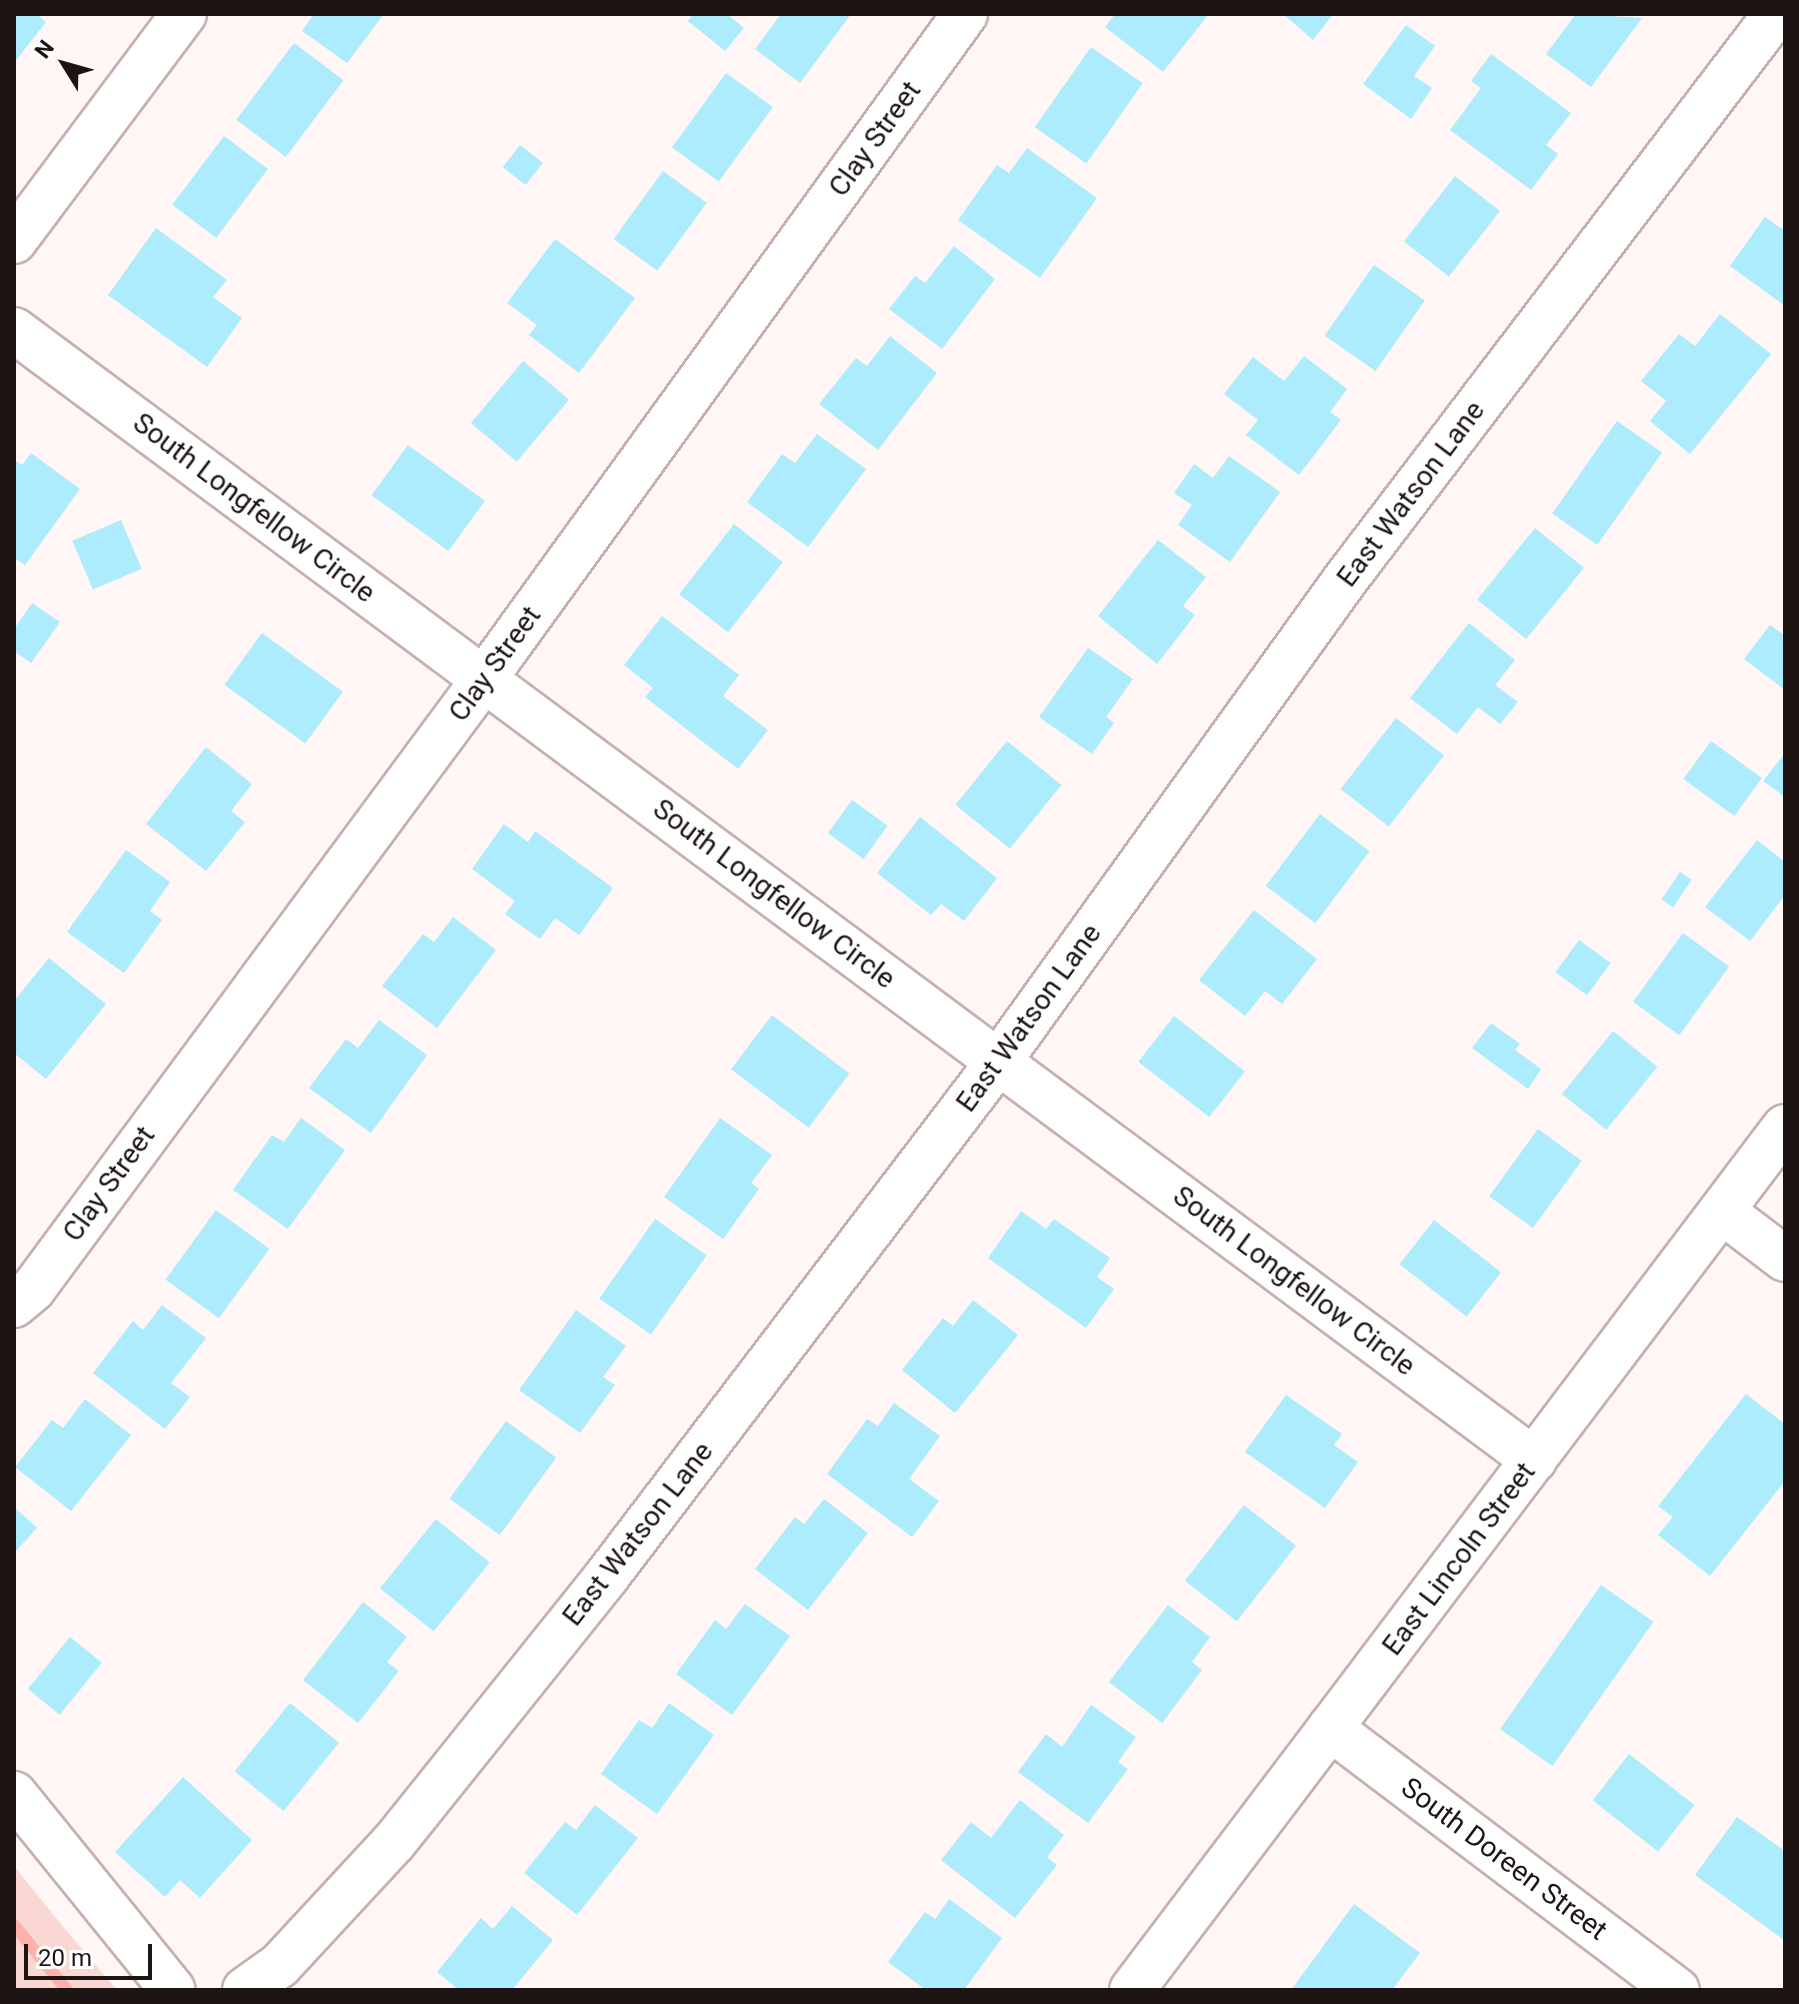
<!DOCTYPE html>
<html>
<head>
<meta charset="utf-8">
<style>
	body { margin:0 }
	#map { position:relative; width:1799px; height:2004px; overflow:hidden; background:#fff6f5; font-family:Roboto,sans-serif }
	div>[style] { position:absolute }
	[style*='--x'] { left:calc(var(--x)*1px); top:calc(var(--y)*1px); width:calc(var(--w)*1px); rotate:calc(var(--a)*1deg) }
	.green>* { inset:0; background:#fbd7d4 }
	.stream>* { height:12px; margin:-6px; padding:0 6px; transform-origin:6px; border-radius:6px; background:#fdb1ab }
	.building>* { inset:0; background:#acecfc; transform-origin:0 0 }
	.roads { filter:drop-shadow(2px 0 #c5b0ae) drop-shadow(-2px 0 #c5b0ae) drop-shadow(0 2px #c5b0ae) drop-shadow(0 -2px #c5b0ae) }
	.minor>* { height:44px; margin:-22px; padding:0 22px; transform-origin:22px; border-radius:22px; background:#fff }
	span { translate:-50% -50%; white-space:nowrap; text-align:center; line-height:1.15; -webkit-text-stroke:7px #fff; paint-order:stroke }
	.street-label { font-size:28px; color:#1c1514 }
	.frame { position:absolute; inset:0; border:16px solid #1c1514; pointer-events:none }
	.north { position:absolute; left:24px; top:24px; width:80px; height:80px; -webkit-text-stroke:6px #fff; paint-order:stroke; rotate:307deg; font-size:22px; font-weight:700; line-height:32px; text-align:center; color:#1c1514 }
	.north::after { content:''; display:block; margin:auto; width:28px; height:36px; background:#1c1514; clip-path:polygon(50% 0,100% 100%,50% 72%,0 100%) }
	.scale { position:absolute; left:24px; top:1944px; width:128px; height:36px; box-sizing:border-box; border:4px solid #1c1514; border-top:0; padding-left:10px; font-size:24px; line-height:28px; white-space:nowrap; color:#1c1514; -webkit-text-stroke:6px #fff; paint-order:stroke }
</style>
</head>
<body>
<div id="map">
	<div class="green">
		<i style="clip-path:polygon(14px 1866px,69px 1934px,117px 1990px,14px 1990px)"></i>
	</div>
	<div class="stream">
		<i style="--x:14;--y:1925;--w:84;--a:50.8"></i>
	</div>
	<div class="building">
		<i style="clip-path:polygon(14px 14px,36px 14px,46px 22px,14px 63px)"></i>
		<i style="clip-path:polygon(314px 14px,384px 14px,347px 63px,302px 31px)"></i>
		<i style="clip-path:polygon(693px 14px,727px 14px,744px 28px,725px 51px,688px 21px)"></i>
		<i style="clip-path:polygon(781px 14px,851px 14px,800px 83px,755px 49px)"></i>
		<i style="clip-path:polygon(1115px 14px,1209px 14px,1163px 72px,1105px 27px)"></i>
		<i style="clip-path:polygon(1283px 14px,1333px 14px,1313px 40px)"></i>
		<i style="clip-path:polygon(1576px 14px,1642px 18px,1591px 87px,1546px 54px)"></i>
		<i style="clip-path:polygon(1406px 25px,1435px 46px,1414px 76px,1432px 88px,1411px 119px,1363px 84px)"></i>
		<i style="left:294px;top:43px;width:62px;height:96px;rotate:37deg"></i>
		<i style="left:1091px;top:47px;width:63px;height:98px;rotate:35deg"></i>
		<i style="clip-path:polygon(1491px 54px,1571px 113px,1546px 145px,1558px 154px,1531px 190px,1450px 130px,1481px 88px,1471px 81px)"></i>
		<i style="left:726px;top:73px;width:58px;height:92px;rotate:36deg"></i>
		<i style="left:224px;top:136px;width:55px;height:86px;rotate:37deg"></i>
		<i style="left:520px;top:145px;width:29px;height:28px;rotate:38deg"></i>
		<i style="clip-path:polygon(1027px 148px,1097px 198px,1040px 278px,958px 220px,997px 165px,1009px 173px)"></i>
		<i style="left:663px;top:171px;width:54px;height:84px;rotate:36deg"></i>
		<i style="left:1455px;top:176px;width:57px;height:83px;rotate:38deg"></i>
		<i style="clip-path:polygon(1765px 217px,1782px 229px,1785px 225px,1785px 306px,1730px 266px)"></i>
		<i style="clip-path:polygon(156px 228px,227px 280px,213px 297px,242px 318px,207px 367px,108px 295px)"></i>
		<i style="clip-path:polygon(555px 239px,635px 298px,579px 373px,529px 335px,537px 325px,507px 303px)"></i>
		<i style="clip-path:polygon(954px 246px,995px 279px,942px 349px,889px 309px,915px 276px,925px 283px)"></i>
		<i style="left:1374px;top:265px;width:62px;height:86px;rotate:35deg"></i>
		<i style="clip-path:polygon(1720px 314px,1771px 354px,1690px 454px,1650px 421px,1666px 401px,1641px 381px,1679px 334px,1695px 346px)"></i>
		<i style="clip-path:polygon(890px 336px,937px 373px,878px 450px,819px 404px,856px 358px,867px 366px)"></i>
		<i style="clip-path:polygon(1304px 356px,1347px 389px,1330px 412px,1341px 420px,1299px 475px,1246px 435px,1258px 420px,1224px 394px,1253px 357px,1284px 381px)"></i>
		<i style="left:523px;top:361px;width:60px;height:81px;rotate:40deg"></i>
		<i style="left:1617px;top:421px;width:55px;height:113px;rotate:35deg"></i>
		<i style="clip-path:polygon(817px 434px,866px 469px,808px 547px,747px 502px,782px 454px,795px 463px)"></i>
		<i style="left:408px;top:445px;width:95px;height:62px;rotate:36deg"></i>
		<i style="clip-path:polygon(31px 453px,80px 489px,25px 565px,14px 558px,14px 460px,22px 465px)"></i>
		<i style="clip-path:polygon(1229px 456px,1280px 492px,1230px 562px,1178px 525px,1192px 505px,1174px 493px,1194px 464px,1213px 478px)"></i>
		<i style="left:121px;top:520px;width:53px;height:53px;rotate:67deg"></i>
		<i style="left:734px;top:524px;width:62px;height:89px;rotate:38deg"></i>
		<i style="left:1535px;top:528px;width:63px;height:92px;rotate:39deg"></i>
		<i style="clip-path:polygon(1158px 540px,1206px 577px,1183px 606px,1195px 615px,1157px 664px,1098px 616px)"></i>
		<i style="clip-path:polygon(32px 603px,60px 622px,31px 663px,14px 651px,14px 629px)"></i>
		<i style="clip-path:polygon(662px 616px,739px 675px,723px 696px,768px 730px,738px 769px,645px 697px,653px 688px,624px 665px)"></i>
		<i style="clip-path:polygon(1469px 623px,1515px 660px,1495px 685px,1518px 702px,1500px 724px,1478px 707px,1457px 734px,1410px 698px)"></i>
		<i style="clip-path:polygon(1770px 625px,1785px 636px,1785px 690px,1744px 659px)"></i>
		<i style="left:262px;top:633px;width:100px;height:64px;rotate:36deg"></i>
		<i style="clip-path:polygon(1088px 648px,1133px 679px,1106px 717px,1114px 723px,1092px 754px,1039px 717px)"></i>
		<i style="left:1396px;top:718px;width:61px;height:90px;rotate:38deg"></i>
		<i style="left:1007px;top:741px;width:70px;height:82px;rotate:39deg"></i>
		<i style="left:1711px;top:741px;width:63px;height:47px;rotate:36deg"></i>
		<i style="clip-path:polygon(206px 747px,252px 784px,231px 811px,245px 822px,206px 871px,146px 824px)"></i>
		<i style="clip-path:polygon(1785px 753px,1785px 797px,1763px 781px)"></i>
		<i style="left:852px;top:800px;width:44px;height:41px;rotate:36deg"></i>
		<i style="left:1320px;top:814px;width:62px;height:90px;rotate:37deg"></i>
		<i style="clip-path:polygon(920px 817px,997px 878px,964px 921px,941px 904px,931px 915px,877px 873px)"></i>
		<i style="clip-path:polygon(504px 824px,528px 842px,535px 831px,613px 888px,579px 935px,555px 918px,540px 939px,505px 914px,515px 901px,472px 869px)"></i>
		<i style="clip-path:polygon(1757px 840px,1785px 862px,1785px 895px,1750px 941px,1705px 907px)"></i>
		<i style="clip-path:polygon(126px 850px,170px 882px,150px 911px,162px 920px,124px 973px,67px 932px)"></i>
		<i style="left:1680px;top:872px;width:14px;height:33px;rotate:34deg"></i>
		<i style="clip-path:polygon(1254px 910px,1317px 959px,1282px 1004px,1265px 991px,1245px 1016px,1199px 980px)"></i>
		<i style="clip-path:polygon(453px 917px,496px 950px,437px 1028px,382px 986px,423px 934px,434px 942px)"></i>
		<i style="left:1683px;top:933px;width:57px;height:85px;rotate:36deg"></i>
		<i style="left:1579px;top:940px;width:39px;height:40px;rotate:36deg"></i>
		<i style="clip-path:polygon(49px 958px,106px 1004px,46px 1079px,14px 1053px,14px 1001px)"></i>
		<i style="left:772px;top:1015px;width:97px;height:68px;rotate:37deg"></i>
		<i style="left:1174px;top:1016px;width:90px;height:58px;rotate:38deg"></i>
		<i style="clip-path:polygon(379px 1020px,427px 1055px,371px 1133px,309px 1088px,346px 1039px,358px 1048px)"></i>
		<i style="clip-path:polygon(1491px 1023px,1520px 1044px,1515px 1050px,1541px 1069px,1528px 1089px,1472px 1048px)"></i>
		<i style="left:1613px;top:1031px;width:57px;height:81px;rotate:39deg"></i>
		<i style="clip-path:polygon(301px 1118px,345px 1150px,288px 1229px,233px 1190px,272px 1135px,284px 1142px)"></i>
		<i style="clip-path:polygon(720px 1118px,772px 1155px,751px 1183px,759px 1189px,723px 1239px,664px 1197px)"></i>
		<i style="left:1538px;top:1129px;width:54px;height:83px;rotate:36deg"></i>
		<i style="left:216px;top:1210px;width:66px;height:86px;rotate:36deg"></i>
		<i style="clip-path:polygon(1021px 1211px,1046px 1229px,1054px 1219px,1110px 1258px,1097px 1277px,1114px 1289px,1086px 1328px,988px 1258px)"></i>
		<i style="left:655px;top:1219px;width:63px;height:97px;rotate:35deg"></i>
		<i style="left:1434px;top:1220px;width:85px;height:56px;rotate:38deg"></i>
		<i style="clip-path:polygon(973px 1300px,1018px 1335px,955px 1413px,902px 1370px,943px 1318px,953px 1326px)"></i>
		<i style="clip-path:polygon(162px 1305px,206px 1338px,171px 1383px,190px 1397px,165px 1429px,93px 1373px,133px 1321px,143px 1330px)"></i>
		<i style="clip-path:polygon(576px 1310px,626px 1346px,603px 1377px,615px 1385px,580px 1433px,519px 1390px)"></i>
		<i style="clip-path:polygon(1746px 1394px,1785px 1424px,1785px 1481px,1710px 1576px,1658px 1535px,1673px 1517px,1658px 1506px)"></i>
		<i style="clip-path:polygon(1286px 1395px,1342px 1434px,1334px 1445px,1358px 1462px,1325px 1508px,1245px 1452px)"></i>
		<i style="clip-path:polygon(85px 1399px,131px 1435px,71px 1511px,15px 1467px,52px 1420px,63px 1428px)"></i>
		<i style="clip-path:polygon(894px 1403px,940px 1436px,909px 1479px,939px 1501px,912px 1537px,827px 1474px,867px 1419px,878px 1426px)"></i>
		<i style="left:506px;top:1421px;width:62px;height:96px;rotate:36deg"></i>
		<i style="clip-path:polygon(824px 1499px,868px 1533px,808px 1610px,755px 1569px,795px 1517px,804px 1524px)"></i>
		<i style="left:1244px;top:1505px;width:66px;height:96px;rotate:38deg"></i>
		<i style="clip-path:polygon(14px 1507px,37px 1528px,14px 1553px)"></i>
		<i style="left:436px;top:1519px;width:69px;height:89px;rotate:39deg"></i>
		<i style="left:1601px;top:1585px;width:64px;height:176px;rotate:35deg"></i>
		<i style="clip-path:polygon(363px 1602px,407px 1637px,387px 1662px,399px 1671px,358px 1723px,303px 1680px)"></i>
		<i style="clip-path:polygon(745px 1604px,790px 1636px,732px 1715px,676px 1674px,715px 1620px,726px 1629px)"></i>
		<i style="clip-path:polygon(1168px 1605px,1210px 1637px,1192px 1662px,1202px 1670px,1162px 1723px,1109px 1682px)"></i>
		<i style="left:70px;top:1637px;width:41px;height:67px;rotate:39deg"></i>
		<i style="left:290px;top:1703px;width:63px;height:88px;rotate:39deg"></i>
		<i style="clip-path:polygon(669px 1703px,714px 1735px,657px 1814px,601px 1774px,639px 1720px,652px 1728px)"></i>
		<i style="clip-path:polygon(1091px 1705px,1136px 1737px,1118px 1762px,1128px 1769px,1088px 1823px,1018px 1772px,1046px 1734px,1062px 1747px)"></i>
		<i style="left:1629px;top:1754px;width:83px;height:59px;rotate:38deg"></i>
		<i style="clip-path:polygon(183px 1777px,252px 1840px,200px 1898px,180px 1880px,165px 1897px,115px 1852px)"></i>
		<i style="clip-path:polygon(1020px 1800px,1064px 1835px,1047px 1857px,1057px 1865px,1015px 1918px,941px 1860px,971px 1822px,991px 1838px)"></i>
		<i style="clip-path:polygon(595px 1805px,638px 1838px,577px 1915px,524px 1873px,565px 1822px,576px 1830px)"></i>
		<i style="clip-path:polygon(1737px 1817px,1785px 1851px,1785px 1941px,1695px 1875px)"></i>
		<i style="clip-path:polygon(949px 1899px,1002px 1938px,964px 1990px,926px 1990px,888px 1962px,925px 1912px,935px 1919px)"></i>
		<i style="clip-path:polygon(1354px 1904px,1420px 1953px,1392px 1990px,1291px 1990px)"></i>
		<i style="clip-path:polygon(512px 1906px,553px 1940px,512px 1990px,459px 1990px,437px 1972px,481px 1918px,493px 1929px)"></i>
	</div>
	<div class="roads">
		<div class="minor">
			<i style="--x:14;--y:241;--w:284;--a:-53.2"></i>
			<i style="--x:14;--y:330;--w:1894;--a:36.63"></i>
			<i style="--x:1722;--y:1211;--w:79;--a:37.3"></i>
			<i style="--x:14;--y:1305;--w:25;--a:-40"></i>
			<i style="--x:33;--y:1289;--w:759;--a:-53.52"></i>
			<i style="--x:484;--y:679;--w:821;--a:-54.12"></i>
			<i style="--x:1330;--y:1728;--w:435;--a:37.1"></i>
			<i style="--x:14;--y:1794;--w:252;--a:51"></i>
			<i style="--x:245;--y:1990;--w:43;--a:-35.5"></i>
			<i style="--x:280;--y:1965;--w:168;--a:-47.2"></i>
			<i style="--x:394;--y:1842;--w:341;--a:-51.3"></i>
			<i style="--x:607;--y:1576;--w:647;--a:-52.72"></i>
			<i style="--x:999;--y:1061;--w:593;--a:-54.27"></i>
			<i style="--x:1345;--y:580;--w:711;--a:-52.71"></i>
			<i style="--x:1132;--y:1990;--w:1082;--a:-52.89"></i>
		</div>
	</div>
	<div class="street-label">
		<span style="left:875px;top:139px;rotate:-54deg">Clay Street</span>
		<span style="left:1411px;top:494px;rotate:-53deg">East Watson Lane</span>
		<span style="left:254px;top:508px;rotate:37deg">South Longfellow Circle</span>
		<span style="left:495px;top:664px;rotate:-54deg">Clay Street</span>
		<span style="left:774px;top:894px;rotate:37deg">South Longfellow Circle</span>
		<span style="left:1029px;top:1018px;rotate:-54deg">East Watson Lane</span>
		<span style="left:109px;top:1184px;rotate:-54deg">Clay Street</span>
		<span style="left:1294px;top:1281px;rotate:37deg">South Longfellow Circle</span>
		<span style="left:638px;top:1534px;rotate:-52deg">East Watson Lane</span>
		<span style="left:1459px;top:1559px;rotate:-53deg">East Lincoln Street</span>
		<span style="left:1504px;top:1859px;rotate:37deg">South Doreen Street</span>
	</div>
	<div class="frame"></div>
	<div class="north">N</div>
	<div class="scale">20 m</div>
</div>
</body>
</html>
